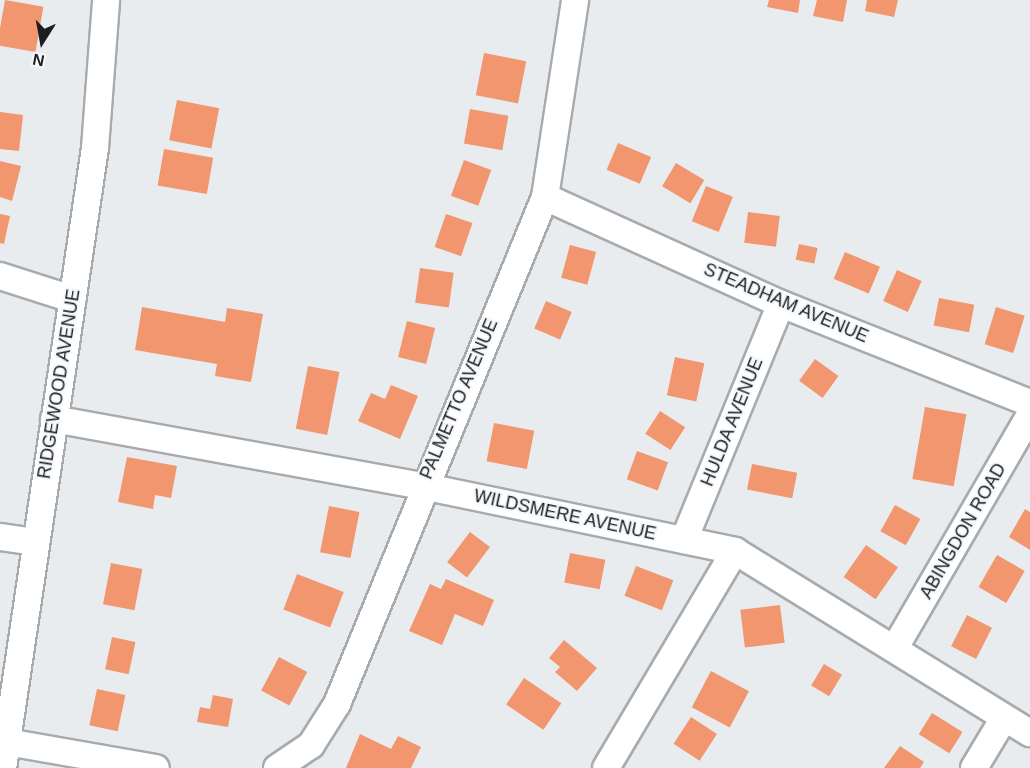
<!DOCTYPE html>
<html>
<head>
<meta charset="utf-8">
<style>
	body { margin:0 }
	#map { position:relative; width:1030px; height:768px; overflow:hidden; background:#e9ecee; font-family:Helvetica,sans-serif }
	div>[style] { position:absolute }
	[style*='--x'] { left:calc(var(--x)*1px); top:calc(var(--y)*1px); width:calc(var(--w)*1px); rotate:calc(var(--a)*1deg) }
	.building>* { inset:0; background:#f1966f; transform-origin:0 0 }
	.roads { filter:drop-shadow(2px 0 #a8abae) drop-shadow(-2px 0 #a8abae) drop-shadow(0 2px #a8abae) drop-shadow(0 -2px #a8abae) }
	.minor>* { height:26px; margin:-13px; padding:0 13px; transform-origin:13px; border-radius:13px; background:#fff }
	span { translate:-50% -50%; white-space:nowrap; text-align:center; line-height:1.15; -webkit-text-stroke:4.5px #f6f9fc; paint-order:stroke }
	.street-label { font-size:18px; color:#1c1d1e }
	.north { position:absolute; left:12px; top:12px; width:60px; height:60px; -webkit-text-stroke:4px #f6f9fc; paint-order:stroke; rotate:191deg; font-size:16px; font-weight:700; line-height:24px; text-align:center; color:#1c1d1e }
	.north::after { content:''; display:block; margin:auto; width:21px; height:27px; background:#1c1d1e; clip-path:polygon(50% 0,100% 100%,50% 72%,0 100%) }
</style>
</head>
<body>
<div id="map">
	<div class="building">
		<i style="left:5px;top:0;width:39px;height:46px;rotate:10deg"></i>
		<i style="clip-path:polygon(769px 0,800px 0,798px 13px,767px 7px)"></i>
		<i style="clip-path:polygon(817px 0,847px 0,843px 22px,813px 16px)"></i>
		<i style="clip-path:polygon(867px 0,898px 0,894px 17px,865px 11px)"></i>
		<i style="left:484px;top:53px;width:43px;height:43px;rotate:11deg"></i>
		<i style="left:177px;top:100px;width:43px;height:41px;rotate:11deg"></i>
		<i style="left:470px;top:109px;width:39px;height:35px;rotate:10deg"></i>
		<i style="clip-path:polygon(0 112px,23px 115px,19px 151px,0 149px)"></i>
		<i style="left:618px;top:143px;width:36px;height:29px;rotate:23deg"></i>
		<i style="left:164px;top:149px;width:50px;height:37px;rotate:10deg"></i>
		<i style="left:464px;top:160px;width:29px;height:38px;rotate:20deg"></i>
		<i style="clip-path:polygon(0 161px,21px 166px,12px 201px,0 197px)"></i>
		<i style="left:676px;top:163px;width:33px;height:27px;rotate:31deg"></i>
		<i style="left:706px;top:186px;width:29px;height:38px;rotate:22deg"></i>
		<i style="left:748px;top:212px;width:32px;height:31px;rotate:7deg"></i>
		<i style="clip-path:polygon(0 214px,10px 216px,4px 244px,0 243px)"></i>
		<i style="left:446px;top:214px;width:28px;height:35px;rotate:19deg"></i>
		<i style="left:799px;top:244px;width:19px;height:16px;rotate:12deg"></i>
		<i style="left:570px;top:245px;width:27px;height:34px;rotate:15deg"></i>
		<i style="left:845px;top:252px;width:38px;height:29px;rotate:23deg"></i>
		<i style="left:420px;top:268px;width:34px;height:35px;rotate:8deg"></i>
		<i style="left:897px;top:270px;width:27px;height:34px;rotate:24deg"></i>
		<i style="left:939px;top:298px;width:36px;height:28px;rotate:11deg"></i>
		<i style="left:546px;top:301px;width:28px;height:30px;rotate:23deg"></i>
		<i style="clip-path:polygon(142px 307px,225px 322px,227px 308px,263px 314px,251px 382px,215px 376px,217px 364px,135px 350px)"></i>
		<i style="left:996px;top:307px;width:30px;height:39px;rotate:17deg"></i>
		<i style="left:407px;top:321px;width:29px;height:37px;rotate:14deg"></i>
		<i style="left:675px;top:357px;width:30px;height:39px;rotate:12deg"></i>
		<i style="left:815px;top:359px;width:29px;height:27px;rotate:36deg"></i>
		<i style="left:308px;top:366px;width:32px;height:64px;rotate:11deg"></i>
		<i style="clip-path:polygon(391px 385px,418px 396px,400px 439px,358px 421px,371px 393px,385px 399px)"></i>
		<i style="left:925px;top:407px;width:42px;height:73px;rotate:10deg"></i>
		<i style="left:660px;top:411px;width:30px;height:27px;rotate:33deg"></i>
		<i style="left:494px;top:423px;width:41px;height:39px;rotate:11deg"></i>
		<i style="left:637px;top:451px;width:33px;height:30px;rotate:20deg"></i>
		<i style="clip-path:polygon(127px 457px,177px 466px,171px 498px,155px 495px,153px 509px,118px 502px)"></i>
		<i style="left:752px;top:464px;width:46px;height:26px;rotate:11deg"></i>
		<i style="left:895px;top:505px;width:29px;height:30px;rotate:29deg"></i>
		<i style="left:329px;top:506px;width:31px;height:47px;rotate:11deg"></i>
		<i style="clip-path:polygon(1025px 509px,1030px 512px,1030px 550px,1009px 537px)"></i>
		<i style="left:470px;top:532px;width:25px;height:38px;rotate:37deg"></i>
		<i style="left:866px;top:545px;width:39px;height:39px;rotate:35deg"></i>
		<i style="left:570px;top:553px;width:36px;height:30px;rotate:11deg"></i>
		<i style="left:997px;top:555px;width:32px;height:37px;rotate:30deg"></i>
		<i style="left:111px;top:563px;width:32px;height:42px;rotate:11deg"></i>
		<i style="left:636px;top:566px;width:40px;height:32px;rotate:21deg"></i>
		<i style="left:297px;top:574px;width:50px;height:38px;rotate:21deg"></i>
		<i style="clip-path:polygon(446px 579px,494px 600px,483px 626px,455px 614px,442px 645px,409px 631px,430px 584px,441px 589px)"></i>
		<i style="left:780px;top:605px;width:38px;height:40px;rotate:83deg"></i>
		<i style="left:967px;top:615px;width:28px;height:35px;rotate:27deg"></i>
		<i style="left:112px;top:637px;width:24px;height:33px;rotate:12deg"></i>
		<i style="clip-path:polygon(564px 640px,597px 668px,577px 691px,555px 672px,560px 667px,549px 658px)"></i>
		<i style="left:279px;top:657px;width:32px;height:38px;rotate:28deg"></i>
		<i style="left:824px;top:664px;width:21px;height:25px;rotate:31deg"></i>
		<i style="left:711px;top:671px;width:43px;height:41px;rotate:28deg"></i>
		<i style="left:524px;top:678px;width:45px;height:32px;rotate:34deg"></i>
		<i style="left:97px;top:689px;width:29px;height:37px;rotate:12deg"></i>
		<i style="clip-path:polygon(213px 695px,233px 699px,228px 727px,197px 722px,200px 707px,210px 709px)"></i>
		<i style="left:932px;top:713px;width:36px;height:25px;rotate:32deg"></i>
		<i style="left:691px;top:717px;width:31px;height:32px;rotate:33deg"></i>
		<i style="clip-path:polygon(360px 734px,391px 749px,398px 736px,421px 747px,411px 768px,346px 768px)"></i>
		<i style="clip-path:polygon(900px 746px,924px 762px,920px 768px,884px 768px)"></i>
	</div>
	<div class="roads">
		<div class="minor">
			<i style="--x:545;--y:197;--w:259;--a:24.4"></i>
			<i style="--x:781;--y:304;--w:268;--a:21.7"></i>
			<i style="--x:0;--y:276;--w:76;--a:17.7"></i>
			<i style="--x:54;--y:419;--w:374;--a:10.3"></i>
			<i style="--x:422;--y:486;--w:320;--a:11.7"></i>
			<i style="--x:735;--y:551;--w:347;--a:31.7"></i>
			<i style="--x:0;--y:537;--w:34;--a:8"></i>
			<i style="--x:684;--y:540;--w:255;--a:-67.7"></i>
			<i style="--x:896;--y:646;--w:267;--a:-59.9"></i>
			<i style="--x:7;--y:742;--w:151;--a:9.9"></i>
			<i style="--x:3;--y:768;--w:627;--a:-81.56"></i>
			<i style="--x:95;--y:148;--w:148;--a:-85.7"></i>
			<i style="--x:277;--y:768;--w:41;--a:-34.1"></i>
			<i style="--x:311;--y:745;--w:49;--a:-57.6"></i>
			<i style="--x:337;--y:704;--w:548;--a:-67.69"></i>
			<i style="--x:545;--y:197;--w:199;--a:-81.3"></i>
			<i style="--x:606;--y:768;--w:252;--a:-59.3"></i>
			<i style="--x:974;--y:768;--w:58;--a:-59"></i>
		</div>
	</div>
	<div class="street-label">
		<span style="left:786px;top:303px;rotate:23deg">STEADHAM AVENUE</span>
		<span style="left:59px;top:384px;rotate:-81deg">RIDGEWOOD AVENUE</span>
		<span style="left:459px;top:399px;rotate:-67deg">PALMETTO AVENUE</span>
		<span style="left:732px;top:422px;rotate:-68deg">HULDA AVENUE</span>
		<span style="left:565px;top:515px;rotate:12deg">WILDSMERE AVENUE</span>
		<span style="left:963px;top:531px;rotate:-60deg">ABINGDON ROAD</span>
	</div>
	<div class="north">N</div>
</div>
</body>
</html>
